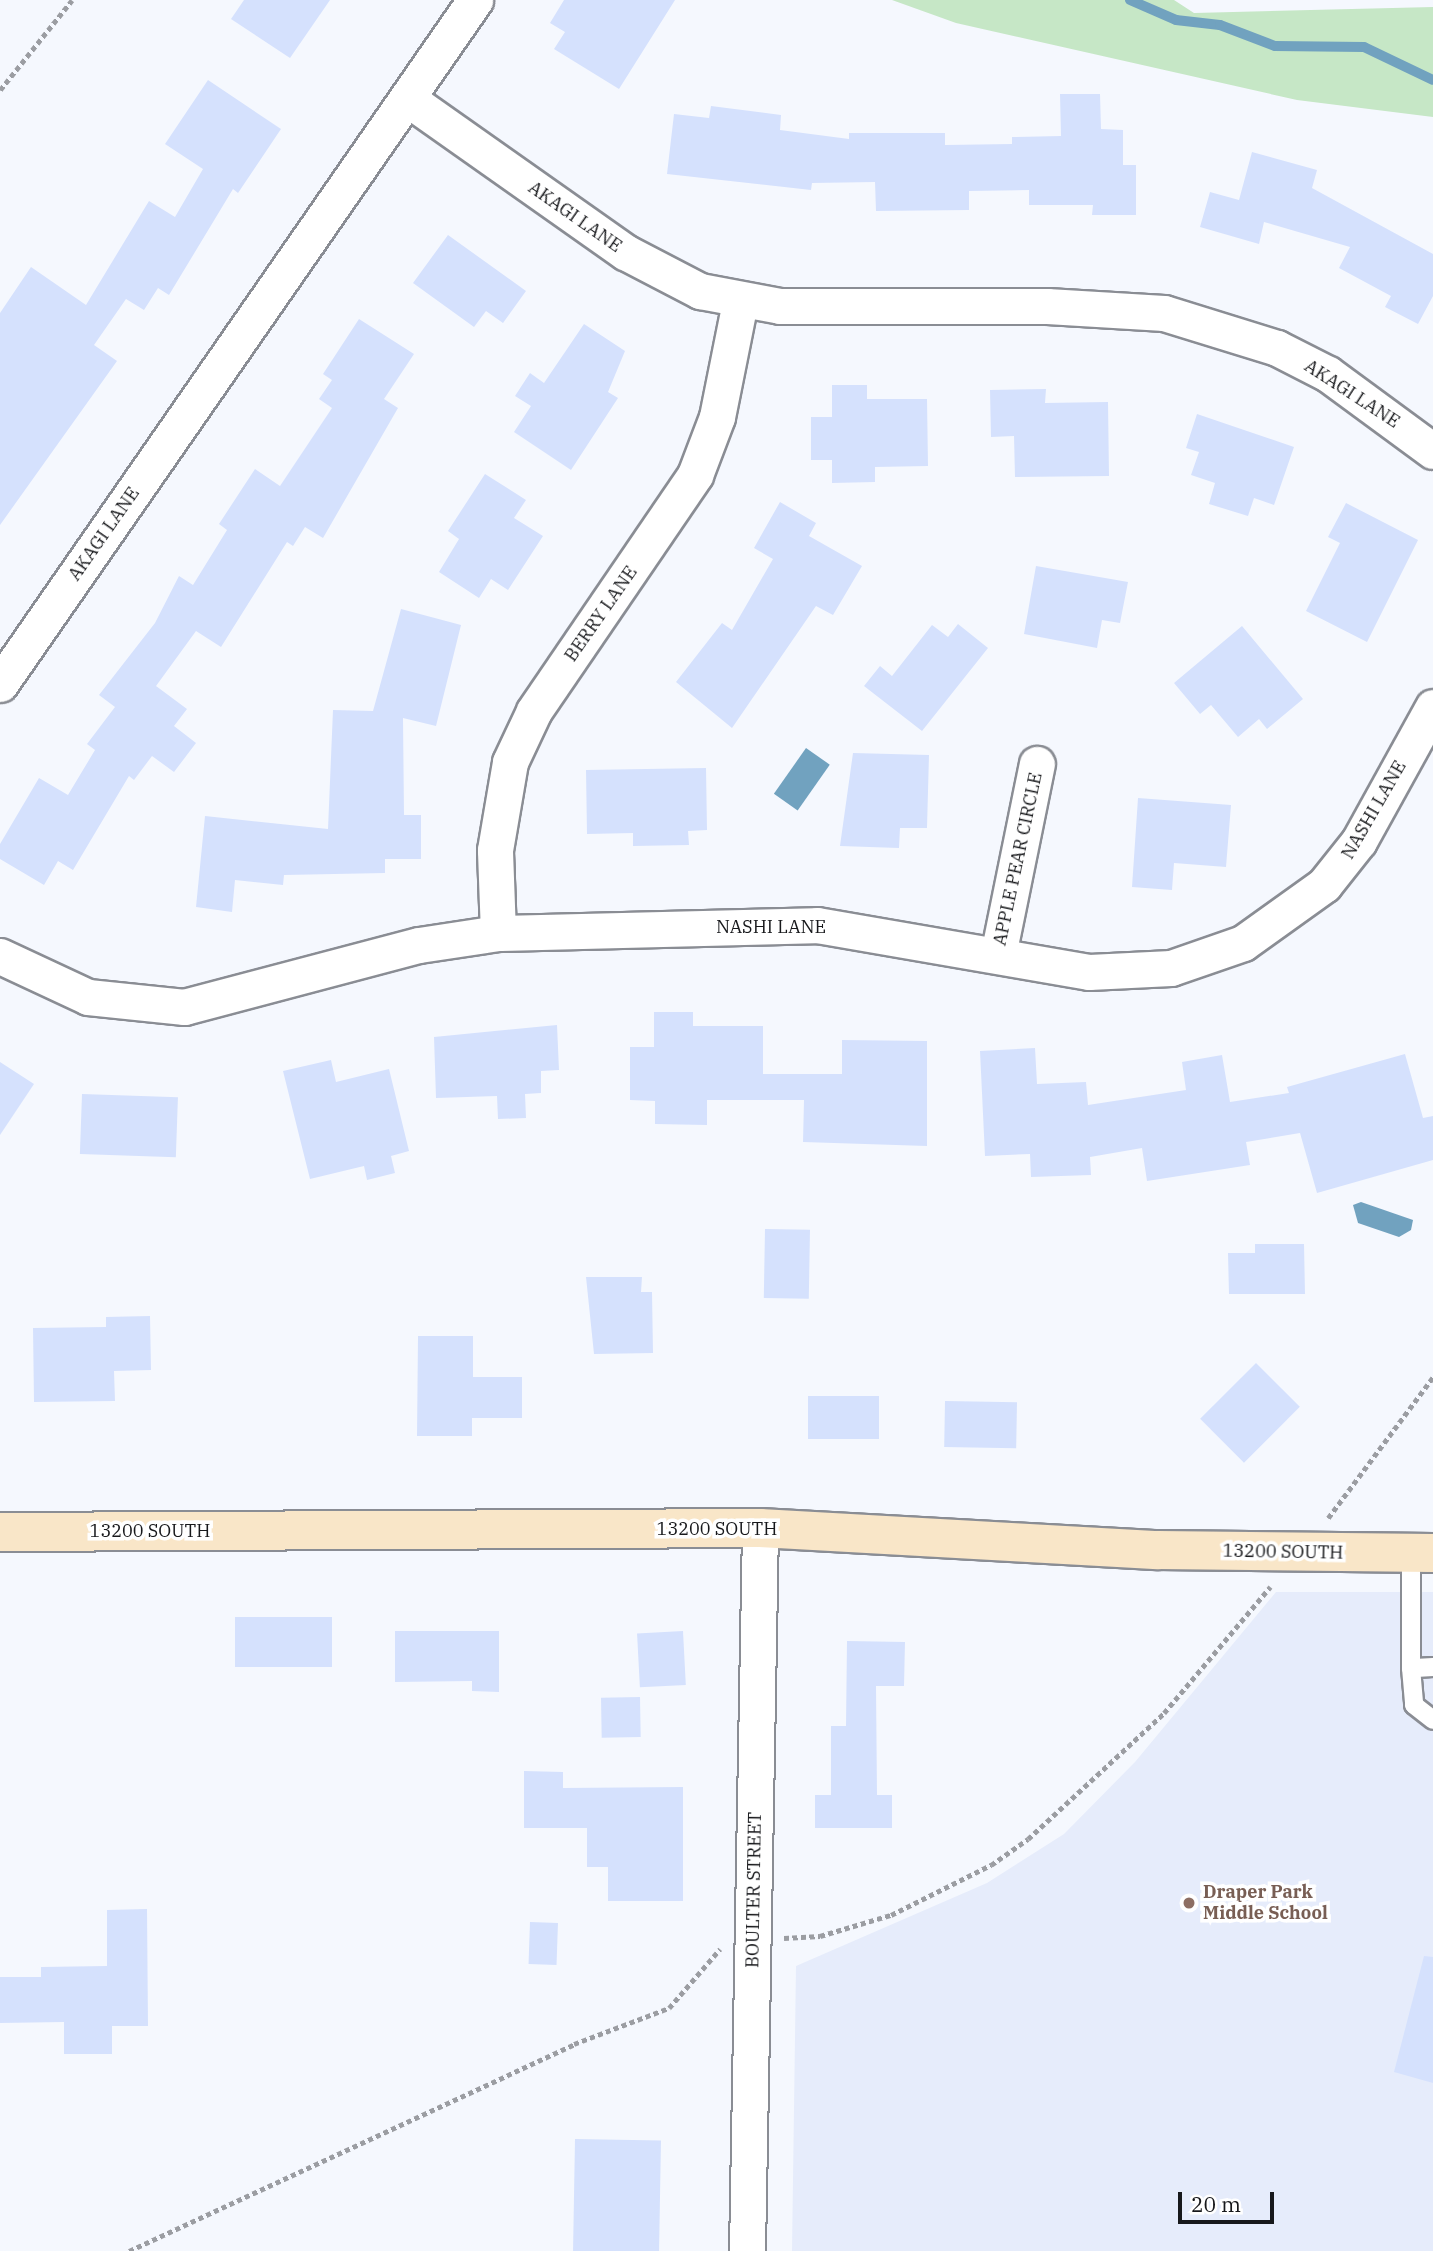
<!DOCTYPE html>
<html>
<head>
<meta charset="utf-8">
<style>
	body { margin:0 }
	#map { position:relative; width:1433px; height:2251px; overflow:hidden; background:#f5f8fe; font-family:"IBM Plex Serif",serif }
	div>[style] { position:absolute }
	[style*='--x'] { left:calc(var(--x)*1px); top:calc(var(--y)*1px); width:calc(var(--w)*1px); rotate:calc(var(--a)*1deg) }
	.built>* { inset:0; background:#e6ecfb }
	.green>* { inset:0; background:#c6e7c6 }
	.water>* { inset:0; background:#71a2bf; transform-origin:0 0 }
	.stream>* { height:10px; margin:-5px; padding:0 5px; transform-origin:5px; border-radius:5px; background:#71a2bf }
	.building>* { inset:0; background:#d5e1fd; transform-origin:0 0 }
	.path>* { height:4.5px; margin-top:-2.25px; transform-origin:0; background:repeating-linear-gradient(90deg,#9b9da2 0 5px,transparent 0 8.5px) }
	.roads { filter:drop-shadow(2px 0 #8a8d94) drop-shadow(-2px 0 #8a8d94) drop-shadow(0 2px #8a8d94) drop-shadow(0 -2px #8a8d94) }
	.lane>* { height:18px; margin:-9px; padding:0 9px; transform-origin:9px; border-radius:9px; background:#fff }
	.street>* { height:35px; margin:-17.5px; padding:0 17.5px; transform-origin:17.5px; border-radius:17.5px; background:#fff }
	.secondary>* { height:38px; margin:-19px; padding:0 19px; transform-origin:19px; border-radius:19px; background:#f9e6c8 }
	.dots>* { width:19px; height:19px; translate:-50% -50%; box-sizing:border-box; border:4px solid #fff; border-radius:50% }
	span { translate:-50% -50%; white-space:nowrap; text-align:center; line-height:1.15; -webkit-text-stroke:7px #fff; paint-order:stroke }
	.street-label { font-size:18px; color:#17181b }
	.education-label { font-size:18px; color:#785e54; font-weight:700 }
	.left { translate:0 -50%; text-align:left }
	.scale { position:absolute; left:1178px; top:2192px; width:96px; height:32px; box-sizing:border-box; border:4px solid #17181b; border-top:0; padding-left:9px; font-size:21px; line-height:24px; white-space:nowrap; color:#17181b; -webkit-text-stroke:5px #fff; paint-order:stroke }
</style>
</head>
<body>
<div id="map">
	<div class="built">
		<i style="clip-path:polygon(1276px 1592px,1433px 1592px,1433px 2251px,792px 2251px,796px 1966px,987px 1883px,1064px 1834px,1135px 1762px)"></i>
	</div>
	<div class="green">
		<i style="clip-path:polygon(892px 0,1174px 0,1194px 13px,1433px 7px,1433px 117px,1297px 100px,956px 23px)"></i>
	</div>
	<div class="water">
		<i style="left:806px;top:748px;width:29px;height:56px;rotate:35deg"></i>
		<i style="clip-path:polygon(1361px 1202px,1413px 1220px,1411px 1230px,1399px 1237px,1358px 1223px,1353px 1205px)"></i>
	</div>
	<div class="stream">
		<i style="--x:1130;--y:0;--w:50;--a:23.5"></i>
		<i style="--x:1176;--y:20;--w:44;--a:6.5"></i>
		<i style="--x:1220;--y:25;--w:59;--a:20.9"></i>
		<i style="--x:1275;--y:46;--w:89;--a:0.6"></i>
		<i style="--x:1364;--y:47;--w:76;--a:25.6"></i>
	</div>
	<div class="building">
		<i style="clip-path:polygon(244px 0,330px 0,290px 58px,231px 19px)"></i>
		<i style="clip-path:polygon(564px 0,675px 0,619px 89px,554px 49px,565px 32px,550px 23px)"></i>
		<i style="clip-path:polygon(208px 80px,281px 129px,238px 193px,233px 189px,169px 295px,158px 288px,144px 310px,126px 299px,94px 345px,117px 361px,0 525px,0 313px,31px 267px,86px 305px,149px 201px,175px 217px,203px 169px,165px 144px)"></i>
		<i style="clip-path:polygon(1060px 94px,1100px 94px,1101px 129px,1123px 130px,1123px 165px,1136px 165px,1136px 215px,1092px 215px,1093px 205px,1029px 205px,1029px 190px,969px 191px,969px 210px,876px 211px,875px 182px,812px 183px,811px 190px,667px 174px,674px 114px,709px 118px,711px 106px,781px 115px,780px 130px,849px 139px,849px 133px,945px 133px,945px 145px,1012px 144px,1012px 137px,1061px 136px)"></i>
		<i style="clip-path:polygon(1252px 152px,1317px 170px,1312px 188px,1433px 254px,1433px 296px,1418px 324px,1385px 307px,1391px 296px,1339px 268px,1350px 247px,1264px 222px,1259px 244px,1200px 227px,1210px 192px,1239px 200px)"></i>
		<i style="clip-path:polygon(448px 235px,526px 291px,503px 323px,486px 311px,474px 327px,413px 283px)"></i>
		<i style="clip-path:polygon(359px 319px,414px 354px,384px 399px,398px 408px,323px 538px,305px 527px,293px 546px,287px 542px,221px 647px,196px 631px,156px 686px,187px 709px,174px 726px,196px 743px,174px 772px,152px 756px,134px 780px,129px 776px,73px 870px,58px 861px,44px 885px,0 859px,0 844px,39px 778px,68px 795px,95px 750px,87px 744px,115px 707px,99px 695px,155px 623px,179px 576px,193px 585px,227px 530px,219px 524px,255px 469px,280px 486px,332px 408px,319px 399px,332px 380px,323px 374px)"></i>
		<i style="clip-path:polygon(584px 324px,625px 351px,608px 392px,618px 398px,571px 470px,514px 432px,531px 406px,515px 396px,530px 373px,544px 383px)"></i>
		<i style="clip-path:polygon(832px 385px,867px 385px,867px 399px,927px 399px,928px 466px,875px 467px,875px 482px,832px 483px,832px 460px,811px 460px,811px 417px,832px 417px)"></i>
		<i style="clip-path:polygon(1046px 389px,1045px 403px,1108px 402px,1109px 476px,1015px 477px,1014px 436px,991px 437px,990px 390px)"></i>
		<i style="clip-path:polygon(1197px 414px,1294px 447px,1274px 505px,1254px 498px,1248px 516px,1209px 504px,1215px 483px,1191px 475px,1199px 452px,1186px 448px)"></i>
		<i style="clip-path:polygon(485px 474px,526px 500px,514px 518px,543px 536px,508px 590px,491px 579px,479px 598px,439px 572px,459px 539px,448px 531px)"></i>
		<i style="clip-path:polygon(780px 502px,816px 523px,809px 536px,862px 566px,833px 615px,816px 606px,732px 728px,676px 682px,722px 623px,732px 630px,773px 559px,754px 548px)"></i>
		<i style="clip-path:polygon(1346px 503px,1418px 540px,1367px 642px,1306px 611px,1340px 543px,1328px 537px)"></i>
		<i style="clip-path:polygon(1036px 566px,1128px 582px,1120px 623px,1102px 620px,1097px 648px,1024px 634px)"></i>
		<i style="clip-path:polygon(401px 609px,461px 625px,436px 726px,403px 718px,404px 815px,421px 815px,421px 859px,385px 859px,385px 873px,284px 875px,283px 885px,235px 880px,232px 912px,196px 907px,205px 816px,328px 829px,333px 710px,373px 711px)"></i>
		<i style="clip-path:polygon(958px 624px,988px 648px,922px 731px,864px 686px,880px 666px,892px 676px,932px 625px,948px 637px)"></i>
		<i style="clip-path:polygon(1242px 626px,1303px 699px,1267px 729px,1259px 719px,1238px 737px,1211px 705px,1200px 714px,1174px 683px)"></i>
		<i style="clip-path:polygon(853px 753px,929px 755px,927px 828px,900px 828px,899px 848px,840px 846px)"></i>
		<i style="clip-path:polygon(706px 768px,707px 830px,688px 831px,689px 845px,633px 846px,633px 833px,587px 834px,586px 770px)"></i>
		<i style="clip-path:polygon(1138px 798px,1231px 805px,1226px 867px,1174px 863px,1172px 890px,1132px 887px)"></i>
		<i style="clip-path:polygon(654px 1012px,693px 1012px,693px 1026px,763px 1026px,763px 1074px,842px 1074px,842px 1040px,927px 1041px,927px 1146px,803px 1142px,804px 1100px,707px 1100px,707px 1125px,655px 1124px,655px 1101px,630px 1100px,630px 1047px,654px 1047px)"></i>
		<i style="clip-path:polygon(557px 1025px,559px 1070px,541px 1071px,541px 1093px,525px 1094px,526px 1118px,498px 1119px,497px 1096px,436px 1098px,434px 1037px)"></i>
		<i style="clip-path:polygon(1035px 1048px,1037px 1084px,1086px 1082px,1088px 1105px,1186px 1090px,1182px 1062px,1222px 1055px,1230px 1102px,1289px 1093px,1287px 1087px,1405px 1054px,1423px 1118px,1433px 1116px,1433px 1160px,1317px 1193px,1300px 1133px,1246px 1142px,1250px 1165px,1147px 1181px,1142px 1148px,1090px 1157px,1091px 1175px,1031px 1177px,1030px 1154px,985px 1156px,980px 1051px)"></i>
		<i style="clip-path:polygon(331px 1060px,336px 1082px,389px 1069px,409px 1151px,391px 1156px,395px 1173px,367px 1180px,364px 1166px,310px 1179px,283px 1071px)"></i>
		<i style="clip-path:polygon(0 1062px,34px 1084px,0 1135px)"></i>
		<i style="left:82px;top:1094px;width:96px;height:60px;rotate:2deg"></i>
		<i style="left:765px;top:1229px;width:45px;height:69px;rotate:1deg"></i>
		<i style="clip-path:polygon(1255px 1244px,1304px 1244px,1305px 1294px,1229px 1294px,1228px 1253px,1255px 1253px)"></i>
		<i style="clip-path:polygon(586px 1277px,642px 1277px,641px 1292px,652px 1292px,653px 1353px,594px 1354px)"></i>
		<i style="clip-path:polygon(150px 1316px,151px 1370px,114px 1371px,115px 1401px,34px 1402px,33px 1328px,106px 1327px,106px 1317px)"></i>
		<i style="clip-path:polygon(418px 1336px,473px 1336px,473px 1377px,522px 1377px,522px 1418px,472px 1418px,472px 1436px,417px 1436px)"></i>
		<i style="left:1256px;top:1363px;width:62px;height:79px;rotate:45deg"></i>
		<i style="left:879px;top:1396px;width:43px;height:71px;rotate:90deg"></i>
		<i style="left:945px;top:1401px;width:72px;height:46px;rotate:1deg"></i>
		<i style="left:235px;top:1617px;width:97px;height:50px"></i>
		<i style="clip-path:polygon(395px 1631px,499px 1631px,499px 1692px,472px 1691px,472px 1681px,395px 1682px)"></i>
		<i style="left:683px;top:1631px;width:54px;height:46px;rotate:87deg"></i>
		<i style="clip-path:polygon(847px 1641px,905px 1642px,904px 1686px,876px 1686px,877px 1795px,892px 1795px,892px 1828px,815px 1828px,815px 1795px,831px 1795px,831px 1726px,846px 1726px)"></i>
		<i style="left:640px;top:1697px;width:40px;height:39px;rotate:89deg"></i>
		<i style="clip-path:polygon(524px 1771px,563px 1772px,563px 1788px,683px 1787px,683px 1901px,608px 1901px,608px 1867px,587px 1867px,587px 1828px,524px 1828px)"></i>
		<i style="clip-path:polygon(147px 1909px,148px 2026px,112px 2026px,112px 2054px,64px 2054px,64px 2022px,0 2023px,0 1977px,41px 1977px,41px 1967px,107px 1966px,107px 1910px)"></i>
		<i style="left:530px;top:1922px;width:28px;height:42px;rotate:2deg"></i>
		<i style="clip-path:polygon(1424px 1956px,1433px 1957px,1433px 2083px,1394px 2072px)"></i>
		<i style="left:575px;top:2139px;width:86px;height:112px;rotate:1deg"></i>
	</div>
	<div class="path">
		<i style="--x:0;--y:90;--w:115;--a:-51.3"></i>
		<i style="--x:1328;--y:1518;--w:176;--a:-53.3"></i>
		<i style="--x:784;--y:1938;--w:36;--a:-3"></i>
		<i style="--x:820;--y:1936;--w:74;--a:-16.5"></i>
		<i style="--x:891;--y:1915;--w:112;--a:-26.6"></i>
		<i style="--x:991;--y:1865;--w:45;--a:-35.1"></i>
		<i style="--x:1028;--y:1839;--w:185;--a:-42.8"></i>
		<i style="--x:1164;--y:1713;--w:165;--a:-49.9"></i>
		<i style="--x:129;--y:2251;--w:491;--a:-24.9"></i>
		<i style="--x:574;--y:2044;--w:102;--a:-20.8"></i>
		<i style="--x:669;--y:2008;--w:78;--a:-49.2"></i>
	</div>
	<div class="roads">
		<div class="lane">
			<i style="--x:1433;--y:1667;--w:22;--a:177"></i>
			<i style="--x:1411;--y:1668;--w:37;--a:85"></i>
			<i style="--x:1414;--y:1705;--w:24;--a:38"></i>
			<i style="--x:1411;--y:1668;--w:115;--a:-90"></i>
		</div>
		<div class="street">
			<i style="--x:408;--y:99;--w:266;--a:35.2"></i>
			<i style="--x:625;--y:252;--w:85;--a:27.5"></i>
			<i style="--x:700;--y:291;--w:81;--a:10.6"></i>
			<i style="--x:780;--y:306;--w:267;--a:0"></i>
			<i style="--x:1047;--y:306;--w:117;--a:3.4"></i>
			<i style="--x:1164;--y:313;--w:118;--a:17.2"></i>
			<i style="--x:1277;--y:348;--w:57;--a:27"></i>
			<i style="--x:1328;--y:374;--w:130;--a:36.3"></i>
			<i style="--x:0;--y:684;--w:833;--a:-55.22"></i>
			<i style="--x:498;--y:933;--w:83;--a:-92.1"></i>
			<i style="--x:495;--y:850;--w:89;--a:-80.3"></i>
			<i style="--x:510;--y:762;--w:56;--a:-64.8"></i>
			<i style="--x:534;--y:711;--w:286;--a:-55.7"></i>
			<i style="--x:695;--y:475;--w:62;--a:-69.2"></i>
			<i style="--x:717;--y:417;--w:117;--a:-78.7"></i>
			<i style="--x:998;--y:955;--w:195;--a:-78.5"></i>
			<i style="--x:0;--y:956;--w:97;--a:25"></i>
			<i style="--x:88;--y:997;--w:97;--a:5.9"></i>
			<i style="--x:184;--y:1007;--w:243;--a:-14.8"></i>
			<i style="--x:419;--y:945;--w:80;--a:-8.6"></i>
			<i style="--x:498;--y:933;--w:319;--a:-1.4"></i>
			<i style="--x:817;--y:925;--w:276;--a:9.8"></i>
			<i style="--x:1089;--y:972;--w:82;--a:-2.8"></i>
			<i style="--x:1171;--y:968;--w:76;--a:-19.1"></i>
			<i style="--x:1243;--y:943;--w:100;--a:-35.6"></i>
			<i style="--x:1324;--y:885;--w:56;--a:-51.5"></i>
			<i style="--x:1359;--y:841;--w:153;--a:-61.1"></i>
			<i style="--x:747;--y:2251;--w:723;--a:-88.97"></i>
		</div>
		<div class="secondary">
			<i style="--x:0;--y:1532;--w:760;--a:-0.3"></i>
			<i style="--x:760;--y:1528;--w:399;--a:3.2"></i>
			<i style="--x:1158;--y:1550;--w:275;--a:0.6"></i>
		</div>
	</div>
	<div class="dots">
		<i style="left:1189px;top:1903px;background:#8d6e63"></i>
	</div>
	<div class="street-label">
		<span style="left:575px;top:217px;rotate:35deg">AKAGI LANE</span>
		<span style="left:1352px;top:394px;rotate:33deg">AKAGI LANE</span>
		<span style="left:104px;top:534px;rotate:-55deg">AKAGI LANE</span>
		<span style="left:601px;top:614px;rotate:-55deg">BERRY LANE</span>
		<span style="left:1374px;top:810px;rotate:-60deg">NASHI LANE</span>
		<span style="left:1018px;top:859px;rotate:-78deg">APPLE PEAR CIRCLE</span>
		<span style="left:771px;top:927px">NASHI LANE</span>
		<span style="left:717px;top:1529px">13200 SOUTH</span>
		<span style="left:150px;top:1531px">13200 SOUTH</span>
		<span style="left:1283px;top:1552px;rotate:1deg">13200 SOUTH</span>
		<span style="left:754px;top:1890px;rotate:-89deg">BOULTER STREET</span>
	</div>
	<div class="education-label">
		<span class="left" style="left:1203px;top:1903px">Draper Park<br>Middle School</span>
	</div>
	<div class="scale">20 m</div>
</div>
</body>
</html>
